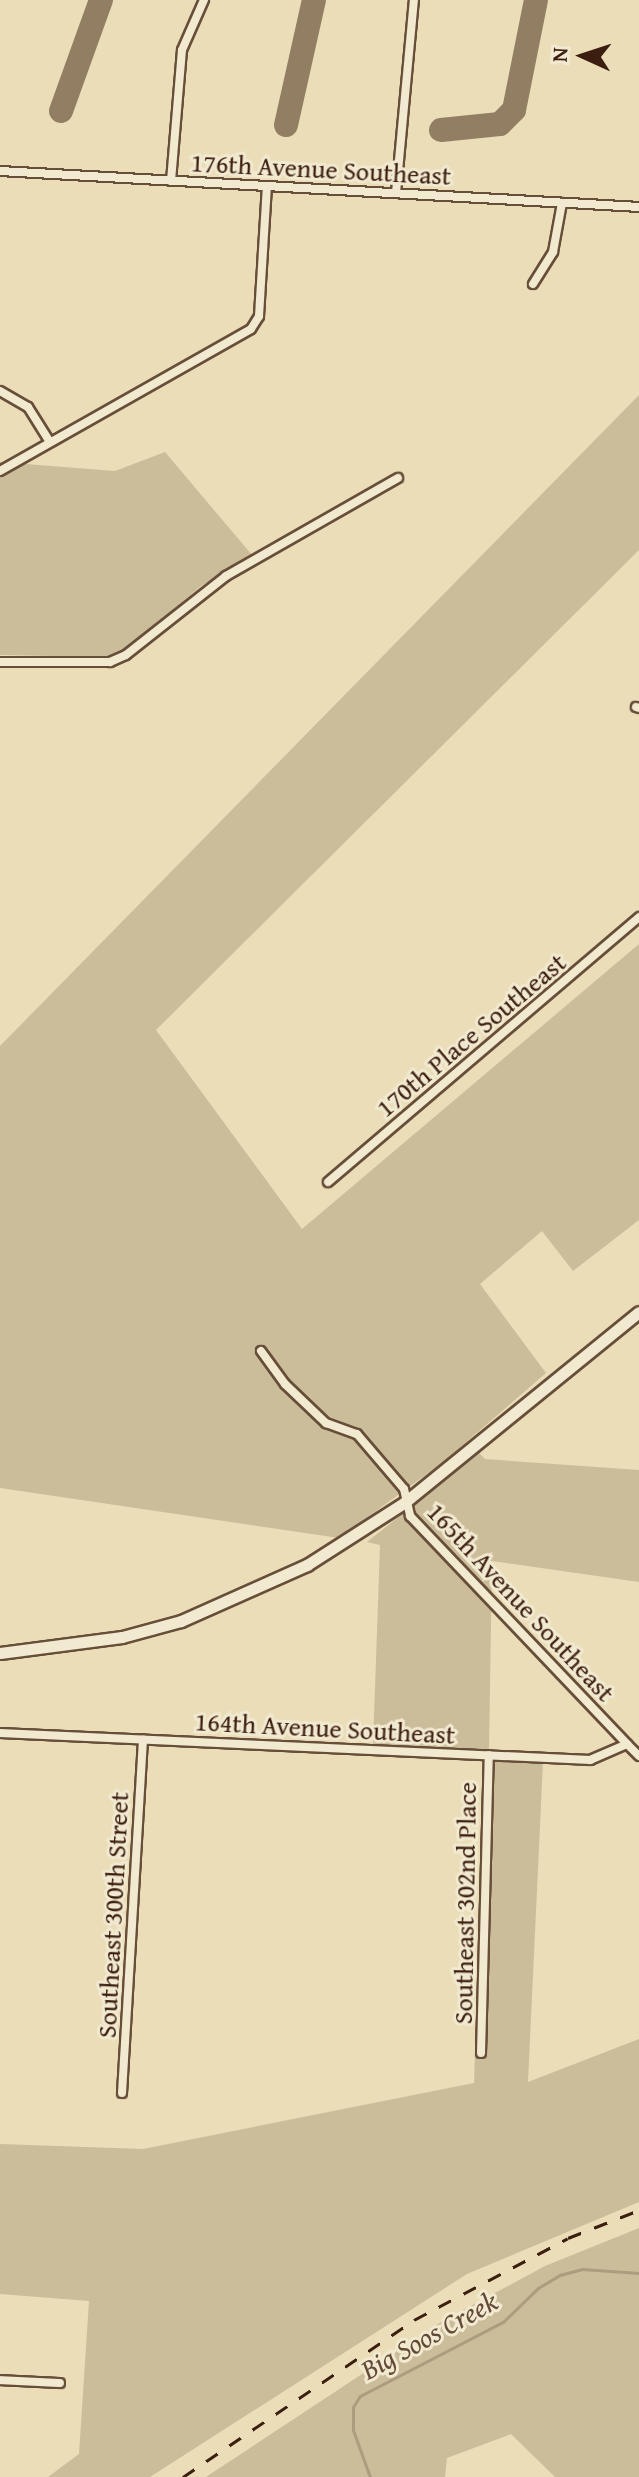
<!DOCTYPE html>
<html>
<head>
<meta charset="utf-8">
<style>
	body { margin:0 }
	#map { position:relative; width:639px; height:2477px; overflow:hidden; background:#eaddb7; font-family:"Gentium Book Plus",serif }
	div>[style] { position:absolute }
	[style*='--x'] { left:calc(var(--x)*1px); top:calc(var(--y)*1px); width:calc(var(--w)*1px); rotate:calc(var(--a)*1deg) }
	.green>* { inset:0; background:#ccbd9a }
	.stream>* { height:3px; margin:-1.5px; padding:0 1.5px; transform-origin:1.5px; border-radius:1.5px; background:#ae9c7e }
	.taxiway>* { height:24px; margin:-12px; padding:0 12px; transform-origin:12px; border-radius:12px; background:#927e63 }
	.roads { filter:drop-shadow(2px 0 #674e39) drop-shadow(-2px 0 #674e39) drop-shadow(0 2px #674e39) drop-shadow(0 -2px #674e39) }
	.street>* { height:8px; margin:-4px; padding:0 4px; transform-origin:4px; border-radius:4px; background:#f1e9d0 }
	.secondary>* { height:11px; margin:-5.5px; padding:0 5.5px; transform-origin:5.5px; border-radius:5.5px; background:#f1e9d0 }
	.rail>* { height:3px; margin-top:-1.5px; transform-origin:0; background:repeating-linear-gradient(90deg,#3b1e0f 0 14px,transparent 0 28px) }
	span { translate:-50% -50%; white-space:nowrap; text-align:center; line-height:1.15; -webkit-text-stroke:6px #f1e9d0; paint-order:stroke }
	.street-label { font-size:26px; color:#3b1e0f }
	.water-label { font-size:28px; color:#634a36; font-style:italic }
	.north { position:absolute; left:543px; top:16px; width:80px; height:80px; -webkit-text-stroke:6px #f1e9d0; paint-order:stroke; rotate:273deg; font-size:22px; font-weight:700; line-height:32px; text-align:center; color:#3b1e0f }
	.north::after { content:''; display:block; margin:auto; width:28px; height:36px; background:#3b1e0f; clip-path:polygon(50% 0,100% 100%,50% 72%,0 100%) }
</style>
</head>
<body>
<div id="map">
	<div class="green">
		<i style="clip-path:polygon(639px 395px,639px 550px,156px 1030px,302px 1229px,639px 944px,639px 1220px,573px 1271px,542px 1231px,480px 1284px,546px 1373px,442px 1463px,339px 1538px,0 1488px,0 1046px)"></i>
		<i style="clip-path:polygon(165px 452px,252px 555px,201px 586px,123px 652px,107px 657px,0 655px,0 462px,115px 471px)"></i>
		<i style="clip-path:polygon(479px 1453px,485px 1459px,639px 1470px,639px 1582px,492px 1561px,489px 1750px,373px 1745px,380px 1545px,367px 1542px)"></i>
		<i style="clip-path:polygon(485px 1759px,543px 1762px,528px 2082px,639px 2039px,639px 2202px,467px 2274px,150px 2477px,48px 2477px,79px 2454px,89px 2301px,0 2294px,0 2144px,143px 2149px,474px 2083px)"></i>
		<i style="clip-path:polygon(639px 2228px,639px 2477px,555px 2477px,511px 2434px,447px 2458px,445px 2477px,206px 2477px,441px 2322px,545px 2266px)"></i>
	</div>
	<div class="stream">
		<i style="--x:370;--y:2477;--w:50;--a:-109.9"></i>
		<i style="--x:353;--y:2430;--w:23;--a:-90"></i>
		<i style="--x:353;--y:2407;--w:13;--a:-58"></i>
		<i style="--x:360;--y:2396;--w:161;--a:-27.4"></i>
		<i style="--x:503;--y:2322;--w:49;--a:-44.2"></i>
		<i style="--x:538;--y:2288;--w:26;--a:-31"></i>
		<i style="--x:560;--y:2275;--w:23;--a:-15"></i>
		<i style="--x:582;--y:2269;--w:57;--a:4"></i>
	</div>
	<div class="taxiway">
		<i style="--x:61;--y:111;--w:118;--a:-70.2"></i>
		<i style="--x:286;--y:125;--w:128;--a:-77.4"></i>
		<i style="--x:441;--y:130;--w:59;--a:-5.8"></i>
		<i style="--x:500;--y:124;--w:20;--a:-45"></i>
		<i style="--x:514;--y:110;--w:112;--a:-78.7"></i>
	</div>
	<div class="roads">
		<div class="street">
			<i style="--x:0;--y:171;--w:640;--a:3.22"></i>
			<i style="--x:171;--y:181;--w:131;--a:-85.2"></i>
			<i style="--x:182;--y:50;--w:55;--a:-66.3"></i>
			<i style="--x:396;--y:193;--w:194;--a:-84.7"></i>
			<i style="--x:533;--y:284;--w:38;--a:-58"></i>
			<i style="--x:553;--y:252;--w:50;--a:-79.6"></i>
			<i style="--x:0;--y:391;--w:32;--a:30"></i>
			<i style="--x:28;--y:407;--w:40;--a:58"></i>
			<i style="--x:0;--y:471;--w:288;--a:-29.5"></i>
			<i style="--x:251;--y:329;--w:15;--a:-58"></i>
			<i style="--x:259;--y:316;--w:130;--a:-86.5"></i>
			<i style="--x:0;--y:662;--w:110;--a:0"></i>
			<i style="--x:110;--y:662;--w:17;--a:-24"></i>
			<i style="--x:126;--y:655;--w:127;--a:-38.3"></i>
			<i style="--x:226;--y:576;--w:198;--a:-29.7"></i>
			<i style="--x:636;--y:707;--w:3;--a:18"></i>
			<i style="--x:328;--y:1182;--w:409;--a:-40.4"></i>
			<i style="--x:261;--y:1351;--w:41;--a:54"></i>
			<i style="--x:285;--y:1384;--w:57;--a:43.6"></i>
			<i style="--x:326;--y:1423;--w:33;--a:20"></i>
			<i style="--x:357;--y:1434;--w:72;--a:49.5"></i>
			<i style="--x:404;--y:1489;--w:28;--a:77"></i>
			<i style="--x:410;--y:1516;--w:315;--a:46.4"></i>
			<i style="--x:0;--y:1733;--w:591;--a:2.62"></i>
			<i style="--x:590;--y:1760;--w:40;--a:-23.4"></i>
			<i style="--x:627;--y:1744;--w:17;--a:45"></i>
			<i style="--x:481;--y:2053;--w:298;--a:-88.5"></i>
			<i style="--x:122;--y:2093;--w:354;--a:-86.6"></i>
			<i style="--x:0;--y:2380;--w:60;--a:2.9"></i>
		</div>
		<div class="secondary">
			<i style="--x:0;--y:1653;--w:123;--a:-7.5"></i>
			<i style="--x:122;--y:1637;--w:61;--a:-15.2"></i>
			<i style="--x:181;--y:1621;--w:138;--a:-24"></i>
			<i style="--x:307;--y:1565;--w:117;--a:-32.7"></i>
			<i style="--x:405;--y:1502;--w:301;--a:-39.1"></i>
		</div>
	</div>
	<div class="rail">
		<i style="--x:183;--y:2477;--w:279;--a:-34.2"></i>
		<i style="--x:414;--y:2320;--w:174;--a:-28"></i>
		<i style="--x:568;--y:2238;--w:76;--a:-21.5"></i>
	</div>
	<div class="street-label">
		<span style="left:321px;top:169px;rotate:3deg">176th Avenue Southeast</span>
		<span style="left:471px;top:1035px;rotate:-40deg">170th Place Southeast</span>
		<span style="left:521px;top:1602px;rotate:47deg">165th Avenue Southeast</span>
		<span style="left:325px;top:1728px;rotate:3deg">164th Avenue Southeast</span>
		<span style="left:465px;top:1903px;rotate:-89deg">Southeast 302nd Place</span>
		<span style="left:113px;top:1915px;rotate:-87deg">Southeast 300th Street</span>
	</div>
	<div class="water-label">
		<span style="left:429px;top:2335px;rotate:-29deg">Big Soos Creek</span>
	</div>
	<div class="north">N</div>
</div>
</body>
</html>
